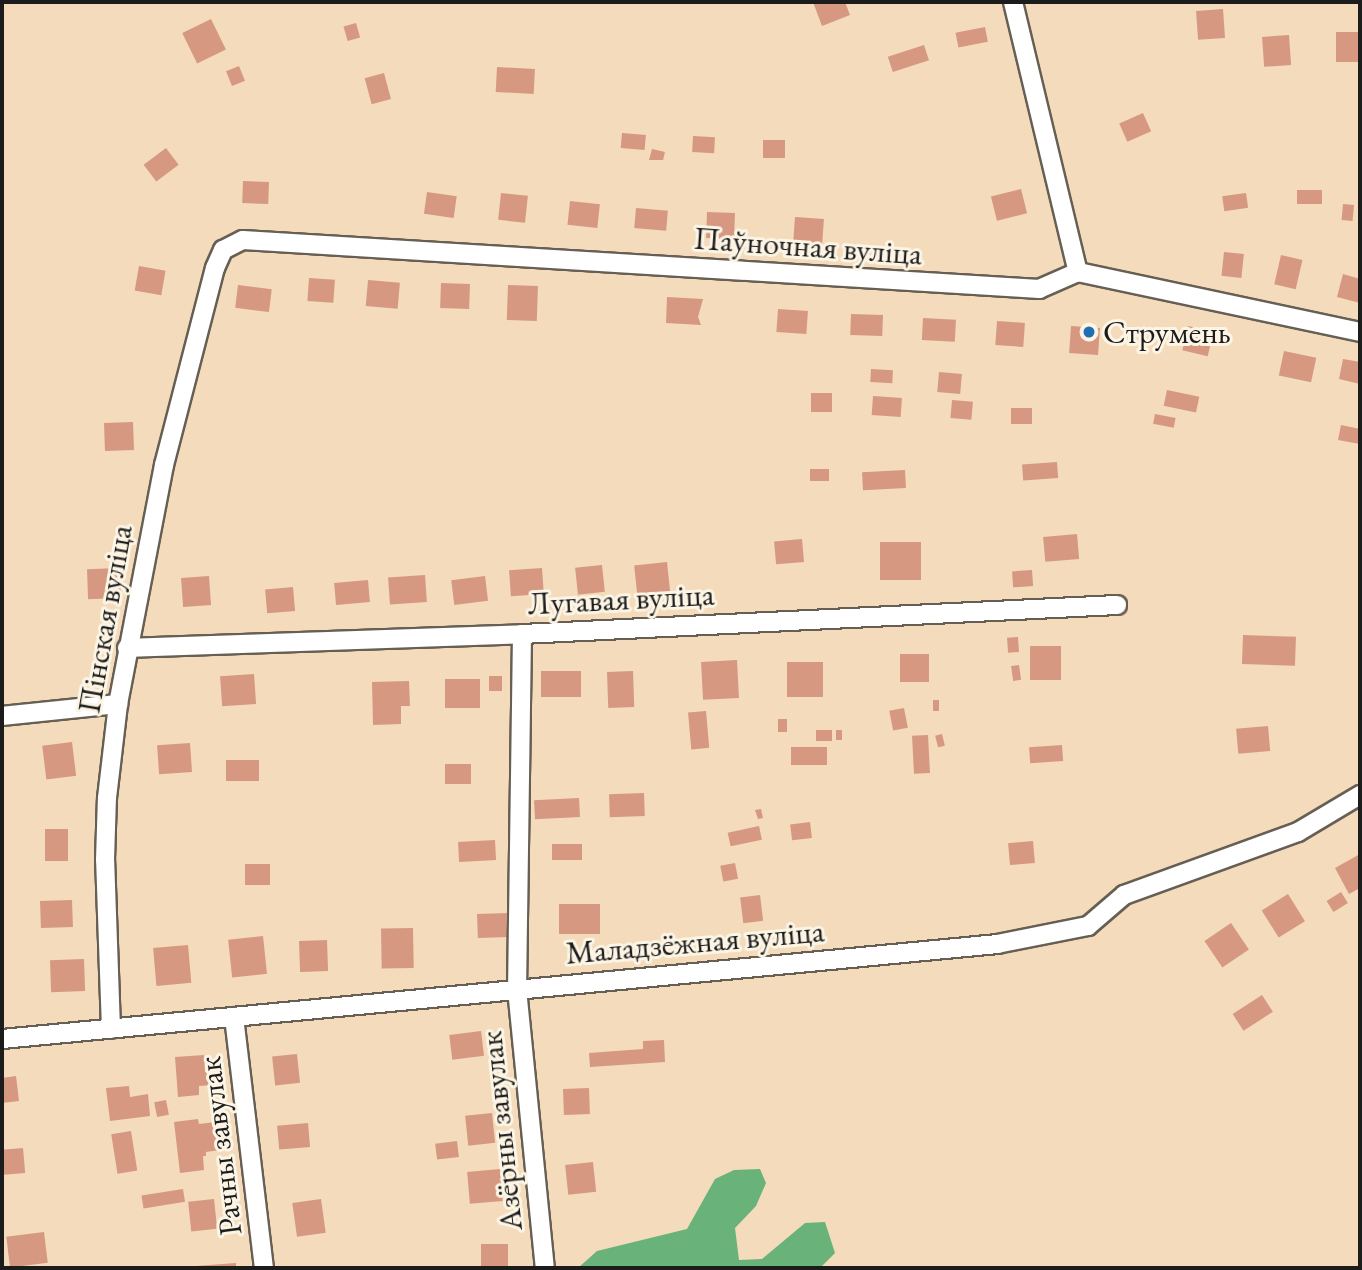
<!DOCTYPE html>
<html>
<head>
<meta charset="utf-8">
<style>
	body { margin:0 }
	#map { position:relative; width:1362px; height:1270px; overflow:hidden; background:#f3dbbc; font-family:"EB Garamond",serif }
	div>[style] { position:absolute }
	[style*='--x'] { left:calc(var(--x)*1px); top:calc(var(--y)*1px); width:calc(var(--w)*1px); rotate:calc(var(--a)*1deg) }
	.forest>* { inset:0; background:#69b279 }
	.building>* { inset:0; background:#d69881; transform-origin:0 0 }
	.roads { filter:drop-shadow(2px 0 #675f54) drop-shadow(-2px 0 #675f54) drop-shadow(0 2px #675f54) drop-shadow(0 -2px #675f54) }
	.minor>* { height:18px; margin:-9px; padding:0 9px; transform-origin:9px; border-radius:9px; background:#fff }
	.dots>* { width:19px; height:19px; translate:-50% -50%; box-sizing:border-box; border:4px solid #fcf5e5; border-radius:50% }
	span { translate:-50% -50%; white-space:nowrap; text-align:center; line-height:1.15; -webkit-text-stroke:6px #fcf5e5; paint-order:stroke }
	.street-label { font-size:32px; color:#1c1c1c }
	.poi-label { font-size:32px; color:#1c1c1c }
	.left { translate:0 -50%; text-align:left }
	.frame { position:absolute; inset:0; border:4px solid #1c1c1c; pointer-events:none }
</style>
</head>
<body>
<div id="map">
	<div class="forest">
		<i style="clip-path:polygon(760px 1169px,766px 1183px,756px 1206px,735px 1228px,739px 1260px,762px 1259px,805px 1223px,825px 1222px,835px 1253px,820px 1268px,578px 1268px,597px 1251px,687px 1229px,715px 1179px,734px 1170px)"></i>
	</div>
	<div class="building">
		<i style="clip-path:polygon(813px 2px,845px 2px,850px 15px,822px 26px)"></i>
		<i style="left:1223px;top:9px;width:29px;height:27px;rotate:86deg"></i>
		<i style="left:211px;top:19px;width:34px;height:32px;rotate:64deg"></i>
		<i style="left:356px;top:23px;width:15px;height:13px;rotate:74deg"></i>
		<i style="left:985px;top:27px;width:15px;height:30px;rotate:79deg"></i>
		<i style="left:1360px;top:32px;width:30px;height:24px;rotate:90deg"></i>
		<i style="left:1289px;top:35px;width:30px;height:27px;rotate:86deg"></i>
		<i style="left:924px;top:45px;width:16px;height:38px;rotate:72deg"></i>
		<i style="left:239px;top:66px;width:16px;height:14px;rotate:68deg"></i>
		<i style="left:497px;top:67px;width:38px;height:25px;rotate:3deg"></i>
		<i style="left:384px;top:73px;width:27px;height:20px;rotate:75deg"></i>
		<i style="left:1143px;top:113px;width:20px;height:26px;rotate:66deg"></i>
		<i style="left:622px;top:133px;width:24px;height:15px;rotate:5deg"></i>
		<i style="left:693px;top:136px;width:22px;height:16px;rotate:3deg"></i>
		<i style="left:763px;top:140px;width:22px;height:18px"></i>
		<i style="left:166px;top:148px;width:21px;height:28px;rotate:53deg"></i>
		<i style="clip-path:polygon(652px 149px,665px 152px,663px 160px,649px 160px)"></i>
		<i style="left:243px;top:181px;width:26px;height:22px;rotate:2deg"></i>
		<i style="left:1021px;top:189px;width:25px;height:31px;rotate:76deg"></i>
		<i style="left:1297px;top:190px;width:25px;height:14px"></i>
		<i style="left:427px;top:192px;width:30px;height:22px;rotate:8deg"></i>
		<i style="left:501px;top:193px;width:27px;height:27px;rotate:6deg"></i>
		<i style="left:1246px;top:193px;width:15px;height:24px;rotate:82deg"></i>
		<i style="left:570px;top:201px;width:30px;height:24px;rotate:6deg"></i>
		<i style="left:1343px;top:204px;width:11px;height:16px;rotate:5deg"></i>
		<i style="left:636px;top:208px;width:32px;height:20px;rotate:5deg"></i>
		<i style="left:707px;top:212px;width:28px;height:26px;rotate:2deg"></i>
		<i style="left:795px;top:217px;width:29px;height:25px;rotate:4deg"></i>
		<i style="left:1224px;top:252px;width:20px;height:24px;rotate:6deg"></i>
		<i style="left:1281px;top:255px;width:22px;height:30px;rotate:13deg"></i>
		<i style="left:139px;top:266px;width:27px;height:25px;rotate:10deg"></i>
		<i style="clip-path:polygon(1343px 274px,1360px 279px,1360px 303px,1337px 297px)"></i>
		<i style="left:309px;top:278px;width:26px;height:23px;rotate:4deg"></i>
		<i style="left:368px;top:280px;width:32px;height:26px;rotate:5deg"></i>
		<i style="left:441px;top:283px;width:29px;height:25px;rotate:2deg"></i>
		<i style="left:238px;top:285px;width:34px;height:23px;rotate:7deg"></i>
		<i style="left:508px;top:285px;width:30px;height:35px;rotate:2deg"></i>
		<i style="clip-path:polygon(667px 297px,703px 299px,698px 317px,701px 325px,666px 323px)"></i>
		<i style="left:778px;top:309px;width:30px;height:23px;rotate:4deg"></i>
		<i style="left:851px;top:314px;width:32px;height:21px;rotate:2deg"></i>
		<i style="left:923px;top:318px;width:33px;height:22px;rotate:3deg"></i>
		<i style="left:997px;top:321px;width:28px;height:24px;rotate:4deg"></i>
		<i style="left:1071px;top:326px;width:29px;height:27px;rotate:4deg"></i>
		<i style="left:1188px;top:326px;width:26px;height:25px;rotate:13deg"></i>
		<i style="left:1284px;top:351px;width:33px;height:25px;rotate:12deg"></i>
		<i style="clip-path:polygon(1343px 359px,1360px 362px,1360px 384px,1339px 379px)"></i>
		<i style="left:871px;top:369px;width:22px;height:13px;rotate:3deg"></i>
		<i style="left:939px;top:372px;width:23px;height:20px;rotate:5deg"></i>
		<i style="left:1167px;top:390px;width:33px;height:16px;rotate:12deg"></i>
		<i style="left:811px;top:393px;width:21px;height:19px"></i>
		<i style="left:873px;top:396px;width:29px;height:19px;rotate:4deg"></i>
		<i style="left:952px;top:400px;width:21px;height:18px;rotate:5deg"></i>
		<i style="left:1011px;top:408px;width:21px;height:16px"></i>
		<i style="left:1155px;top:414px;width:21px;height:10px;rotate:11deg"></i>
		<i style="left:133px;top:422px;width:28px;height:29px;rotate:88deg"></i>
		<i style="clip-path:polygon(1341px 425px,1360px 429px,1360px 444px,1338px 440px)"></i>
		<i style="left:1057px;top:462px;width:16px;height:35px;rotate:86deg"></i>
		<i style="left:810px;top:469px;width:19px;height:12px"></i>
		<i style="left:905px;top:470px;width:18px;height:43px;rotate:87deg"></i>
		<i style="left:1077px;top:534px;width:25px;height:34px;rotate:85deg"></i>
		<i style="left:802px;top:539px;width:23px;height:28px;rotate:85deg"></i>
		<i style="left:880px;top:542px;width:41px;height:38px"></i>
		<i style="left:667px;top:562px;width:30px;height:33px;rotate:84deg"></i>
		<i style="left:602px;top:565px;width:27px;height:27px;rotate:84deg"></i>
		<i style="left:120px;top:568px;width:30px;height:33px;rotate:88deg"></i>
		<i style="left:542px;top:568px;width:26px;height:33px;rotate:86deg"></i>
		<i style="left:1032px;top:570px;width:16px;height:20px;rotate:86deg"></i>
		<i style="left:425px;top:575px;width:27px;height:37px;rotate:86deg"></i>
		<i style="left:209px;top:576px;width:29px;height:28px;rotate:86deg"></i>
		<i style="left:485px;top:576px;width:25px;height:34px;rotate:83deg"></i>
		<i style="left:368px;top:580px;width:22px;height:34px;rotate:85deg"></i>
		<i style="left:293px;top:587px;width:24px;height:28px;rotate:85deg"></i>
		<i style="left:1243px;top:635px;width:53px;height:29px;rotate:2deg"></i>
		<i style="left:1018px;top:637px;width:15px;height:11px;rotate:86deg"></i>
		<i style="left:1030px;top:646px;width:31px;height:34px"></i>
		<i style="left:900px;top:654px;width:29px;height:28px"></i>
		<i style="left:737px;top:660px;width:38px;height:36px;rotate:87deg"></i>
		<i style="left:787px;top:662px;width:36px;height:35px"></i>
		<i style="left:1019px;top:665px;width:15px;height:8px;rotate:82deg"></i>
		<i style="left:581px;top:671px;width:26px;height:40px;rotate:90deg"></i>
		<i style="left:633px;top:671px;width:36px;height:26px;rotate:88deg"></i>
		<i style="left:254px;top:674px;width:30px;height:34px;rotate:86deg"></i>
		<i style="left:489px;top:676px;width:13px;height:15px"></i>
		<i style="left:480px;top:679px;width:29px;height:35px;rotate:90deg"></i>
		<i style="clip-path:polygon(409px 681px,410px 706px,401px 706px,401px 724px,373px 725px,372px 682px)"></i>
		<i style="left:933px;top:700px;width:6px;height:11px"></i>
		<i style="left:904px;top:708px;width:20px;height:15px;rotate:79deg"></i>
		<i style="left:706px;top:711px;width:37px;height:18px;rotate:85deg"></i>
		<i style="left:778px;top:719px;width:9px;height:13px"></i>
		<i style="left:1268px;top:726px;width:25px;height:32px;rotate:85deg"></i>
		<i style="left:816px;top:730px;width:16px;height:11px"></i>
		<i style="left:836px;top:730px;width:6px;height:10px"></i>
		<i style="left:942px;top:734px;width:12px;height:7px;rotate:76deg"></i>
		<i style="left:928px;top:735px;width:38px;height:16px;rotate:87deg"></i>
		<i style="left:72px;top:742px;width:34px;height:30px;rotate:83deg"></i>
		<i style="left:190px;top:743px;width:29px;height:33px;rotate:86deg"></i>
		<i style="left:1062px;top:745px;width:16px;height:33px;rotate:86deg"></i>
		<i style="left:827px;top:747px;width:18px;height:36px;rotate:90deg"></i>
		<i style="left:259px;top:760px;width:21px;height:33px;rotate:90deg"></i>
		<i style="left:445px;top:764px;width:26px;height:20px"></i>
		<i style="left:644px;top:793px;width:23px;height:35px;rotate:88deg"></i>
		<i style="left:579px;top:798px;width:19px;height:45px;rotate:87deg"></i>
		<i style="clip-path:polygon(761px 809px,763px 818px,758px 819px,755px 810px)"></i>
		<i style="left:810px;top:822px;width:16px;height:20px;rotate:83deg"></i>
		<i style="left:759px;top:826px;width:14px;height:32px;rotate:78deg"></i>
		<i style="left:45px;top:829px;width:23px;height:32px"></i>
		<i style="left:495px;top:840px;width:20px;height:37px;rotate:87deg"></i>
		<i style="left:1033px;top:841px;width:22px;height:25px;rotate:85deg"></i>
		<i style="left:552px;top:844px;width:30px;height:16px"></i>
		<i style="clip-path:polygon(1360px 854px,1360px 888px,1349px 894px,1335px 868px)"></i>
		<i style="left:735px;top:863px;width:16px;height:15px;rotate:79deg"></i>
		<i style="left:245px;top:864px;width:25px;height:21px"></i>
		<i style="left:1341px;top:892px;width:13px;height:17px;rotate:58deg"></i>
		<i style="left:1288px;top:894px;width:32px;height:31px;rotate:58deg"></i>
		<i style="left:760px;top:895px;width:26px;height:20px;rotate:83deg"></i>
		<i style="left:72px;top:900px;width:27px;height:32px;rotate:88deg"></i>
		<i style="left:600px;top:904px;width:30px;height:41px;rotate:90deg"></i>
		<i style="left:508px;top:913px;width:24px;height:31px;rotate:88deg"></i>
		<i style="left:1231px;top:923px;width:32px;height:32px;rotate:56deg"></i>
		<i style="left:413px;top:928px;width:40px;height:32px;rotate:89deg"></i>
		<i style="left:263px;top:936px;width:38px;height:35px;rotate:84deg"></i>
		<i style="left:327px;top:940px;width:31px;height:28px;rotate:88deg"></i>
		<i style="left:188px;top:945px;width:38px;height:35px;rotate:85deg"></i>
		<i style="left:84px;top:959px;width:32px;height:34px;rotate:88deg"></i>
		<i style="left:1262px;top:995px;width:20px;height:35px;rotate:57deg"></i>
		<i style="left:481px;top:1031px;width:25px;height:32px;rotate:83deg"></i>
		<i style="clip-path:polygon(664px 1040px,665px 1062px,590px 1067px,589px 1053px,643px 1049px,643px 1041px)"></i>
		<i style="left:297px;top:1054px;width:29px;height:25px;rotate:84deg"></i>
		<i style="clip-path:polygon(204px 1055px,205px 1072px,211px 1072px,212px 1085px,199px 1086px,199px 1095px,178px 1097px,175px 1057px)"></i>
		<i style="clip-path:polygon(16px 1076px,19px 1101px,2px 1103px,2px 1078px)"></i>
		<i style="clip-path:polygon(129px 1086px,130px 1097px,148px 1094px,150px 1116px,110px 1121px,106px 1088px)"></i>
		<i style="left:589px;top:1088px;width:26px;height:26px;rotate:88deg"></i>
		<i style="left:166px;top:1100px;width:15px;height:12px;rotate:79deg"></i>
		<i style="left:492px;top:1113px;width:30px;height:27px;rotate:84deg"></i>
		<i style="clip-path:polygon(198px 1119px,199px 1124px,216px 1122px,220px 1150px,206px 1152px,206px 1156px,203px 1156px,204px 1170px,180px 1173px,174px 1122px)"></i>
		<i style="left:308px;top:1123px;width:24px;height:31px;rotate:85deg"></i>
		<i style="left:131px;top:1131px;width:40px;height:20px;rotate:81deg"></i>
		<i style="left:457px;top:1141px;width:16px;height:22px;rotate:83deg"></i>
		<i style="left:23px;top:1148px;width:25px;height:21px;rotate:85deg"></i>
		<i style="left:593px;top:1162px;width:30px;height:28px;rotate:84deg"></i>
		<i style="left:500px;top:1169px;width:32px;height:33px;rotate:85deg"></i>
		<i style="left:183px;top:1189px;width:13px;height:42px;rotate:81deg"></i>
		<i style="left:214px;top:1199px;width:30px;height:26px;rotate:84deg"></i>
		<i style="left:321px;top:1199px;width:34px;height:29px;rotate:82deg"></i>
		<i style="left:44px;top:1232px;width:31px;height:38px;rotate:83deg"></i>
		<i style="left:481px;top:1244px;width:27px;height:23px"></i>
		<i style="clip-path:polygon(236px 1263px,236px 1268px,196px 1268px,196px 1266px)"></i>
	</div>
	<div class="roads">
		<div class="minor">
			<i style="--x:1013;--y:2;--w:278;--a:76.5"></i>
			<i style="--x:522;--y:634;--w:355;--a:90.8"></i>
			<i style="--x:517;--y:989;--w:280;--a:84.3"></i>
			<i style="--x:127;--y:648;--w:395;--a:-2"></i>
			<i style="--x:522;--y:634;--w:596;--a:-2.79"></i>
			<i style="--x:2;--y:716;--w:117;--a:-5.9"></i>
			<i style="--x:234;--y:1017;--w:253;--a:83.2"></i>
			<i style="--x:111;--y:1029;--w:169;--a:-92"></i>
			<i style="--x:105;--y:860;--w:62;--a:-88.2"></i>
			<i style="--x:107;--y:798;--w:95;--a:-83.3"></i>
			<i style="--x:118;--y:704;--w:243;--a:-79.1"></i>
			<i style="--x:164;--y:465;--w:203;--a:-75.5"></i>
			<i style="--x:215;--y:268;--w:20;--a:-66"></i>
			<i style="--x:223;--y:250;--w:22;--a:-27"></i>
			<i style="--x:243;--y:240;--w:798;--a:3.52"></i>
			<i style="--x:1039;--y:289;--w:43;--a:-23.6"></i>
			<i style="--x:1078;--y:272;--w:288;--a:12"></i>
			<i style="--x:2;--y:1039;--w:1000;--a:-5.45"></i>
			<i style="--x:997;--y:944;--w:93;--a:-11.2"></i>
			<i style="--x:1088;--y:926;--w:48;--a:-40.7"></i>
			<i style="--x:1124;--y:895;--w:185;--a:-19.9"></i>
			<i style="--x:1298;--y:832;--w:72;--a:-30.8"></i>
		</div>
	</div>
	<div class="dots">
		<i style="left:1089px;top:332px;background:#1f6fb2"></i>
	</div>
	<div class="street-label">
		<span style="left:808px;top:246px;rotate:4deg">Паўночная вуліца</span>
		<span style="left:621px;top:599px;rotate:-3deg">Лугавая вуліца</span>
		<span style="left:105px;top:619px;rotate:-80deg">Пінская вуліца</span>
		<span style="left:695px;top:942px;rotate:-5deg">Маладзёжная вуліца</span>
		<span style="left:501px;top:1131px;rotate:-96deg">Азёрны завулак</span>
		<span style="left:220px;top:1146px;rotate:-97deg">Рачны завулак</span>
	</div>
	<div class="poi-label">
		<span class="left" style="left:1103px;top:332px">Струмень</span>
	</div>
	<div class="frame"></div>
</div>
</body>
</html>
